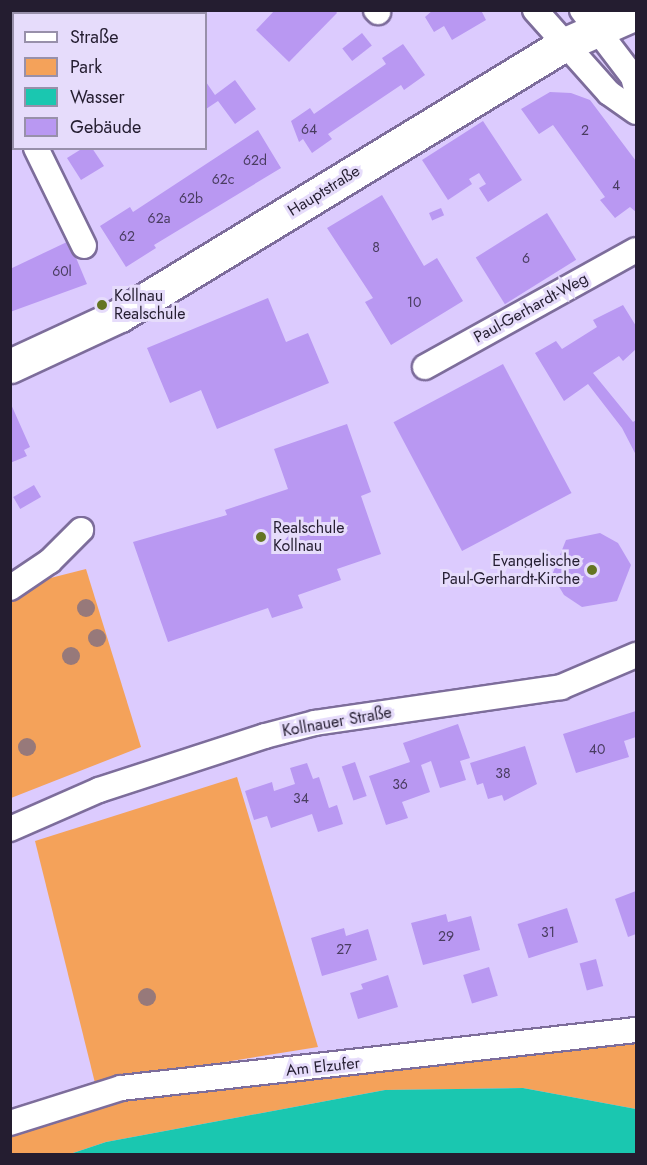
<!DOCTYPE html>
<html>
<head>
<meta charset="utf-8">
<style>
	body { margin:0 }
	#map { position:relative; width:647px; height:1165px; overflow:hidden; background:#dccbfe; font-family:Jost,sans-serif }
	div>[style] { position:absolute }
	[style*='--x'] { left:calc(var(--x)*1px); top:calc(var(--y)*1px); width:calc(var(--w)*1px); rotate:calc(var(--a)*1deg) }
	.green>* { inset:0; background:#f4a25a }
	.water>* { inset:0; background:#1ac7b0 }
	.building>* { inset:0; background:#b998f2; transform-origin:0 0 }
	.roads { filter:drop-shadow(2px 0 #7d6d9b) drop-shadow(-2px 0 #7d6d9b) drop-shadow(0 2px #7d6d9b) drop-shadow(0 -2px #7d6d9b) }
	.street>* { height:24px; margin:-12px; padding:0 12px; transform-origin:12px; border-radius:12px; background:#fff }
	.secondary>* { height:33px; margin:-16.5px; padding:0 16.5px; transform-origin:16.5px; border-radius:16.5px; background:#fff }
	.trees>* { width:18px; height:18px; margin:-9px; border-radius:50%; background:#97797a }
	.dots>* { width:16px; height:16px; translate:-50% -50%; box-sizing:border-box; border:3px solid #e6dcfb; border-radius:50% }
	span { translate:-50% -50%; white-space:nowrap; text-align:center; line-height:1.15; -webkit-text-stroke:6px #e6dcfb; paint-order:stroke }
	.number-label { font-size:14px; color:#493c60 }
	.number-label span { -webkit-text-stroke-width:0 }
	.street-label { font-size:16px; color:#241d30 }
	.poi-label { font-size:16px; color:#241d30 }
	.left { translate:0 -50%; text-align:left }
	.right { translate:-100% -50%; text-align:right }
	.frame { position:absolute; inset:0; border:12px solid #241d30; pointer-events:none }
	.legend { position:absolute; left:12px; top:12px; width:195px; height:138px; box-sizing:border-box; background:#e6dcfb; border:2px solid #9890aa; margin:0; padding:8px 10px; list-style:none; font-size:18px; color:#241d30 }
	.legend li { display:flex; align-items:center; gap:12px; height:30px }
	.legend b { width:30px; border:2px solid #9890aa }
</style>
</head>
<body>
<div id="map">
	<div class="green">
		<i style="clip-path:polygon(86px 569px,141px 747px,11px 798px,11px 588px)"></i>
		<i style="clip-path:polygon(237px 777px,318px 1047px,95px 1083px,35px 841px)"></i>
		<i style="clip-path:polygon(636px 1039px,636px 1109px,523px 1088px,385px 1090px,106px 1142px,70px 1154px,11px 1154px,11px 1123px,121px 1088px)"></i>
	</div>
	<div class="water">
		<i style="clip-path:polygon(523px 1088px,636px 1109px,636px 1154px,70px 1154px,106px 1142px,385px 1090px)"></i>
	</div>
	<div class="building">
		<i style="left:59px;top:10px;width:75px;height:6px"></i>
		<i style="clip-path:polygon(275px 10px,335px 10px,337px 13px,289px 62px,256px 30px)"></i>
		<i style="clip-path:polygon(433px 10px,481px 10px,486px 20px,452px 40px,444px 26px,434px 32px,425px 17px)"></i>
		<i style="left:362px;top:33px;width:16px;height:25px;rotate:52deg"></i>
		<i style="clip-path:polygon(403px 44px,425px 75px,404px 90px,401px 85px,328px 134px,332px 139px,312px 153px,303px 139px,299px 142px,291px 121px,310px 108px,314px 114px,386px 64px,382px 58px)"></i>
		<i style="clip-path:polygon(235px 80px,256px 109px,235px 124px,218px 101px,206px 109px,206px 82px,215px 95px)"></i>
		<i style="clip-path:polygon(550px 92px,571px 93px,590px 100px,636px 161px,636px 212px,630px 207px,615px 218px,600px 200px,605px 197px,553px 125px,539px 134px,521px 109px)"></i>
		<i style="clip-path:polygon(483px 121px,522px 180px,488px 202px,479px 188px,486px 184px,479px 173px,469px 179px,472px 184px,448px 200px,422px 160px)"></i>
		<i style="clip-path:polygon(258px 130px,281px 168px,154px 245px,156px 248px,126px 267px,100px 226px,130px 207px,133px 212px)"></i>
		<i style="clip-path:polygon(83px 148px,92px 148px,104px 166px,81px 180px,67px 158px)"></i>
		<i style="clip-path:polygon(382px 195px,424px 266px,437px 258px,463px 301px,391px 345px,365px 302px,373px 298px,327px 228px)"></i>
		<i style="left:441px;top:208px;width:8px;height:13px;rotate:67deg"></i>
		<i style="left:547px;top:213px;width:55px;height:84px;rotate:58deg"></i>
		<i style="clip-path:polygon(69px 241px,87px 284px,10px 312px,10px 269px)"></i>
		<i style="clip-path:polygon(268px 298px,286px 342px,308px 333px,329px 383px,217px 429px,201px 390px,170px 403px,147px 348px)"></i>
		<i style="clip-path:polygon(623px 305px,636px 326px,636px 349px,623px 361px,619px 356px,593px 373px,633px 422px,636px 420px,636px 455px,622px 428px,588px 384px,564px 401px,535px 353px,556px 341px,562px 349px,597px 327px,593px 320px)"></i>
		<i style="left:503px;top:364px;width:146px;height:124px;rotate:62deg"></i>
		<i style="clip-path:polygon(10px 402px,30px 447px,24px 450px,27px 456px,10px 463px)"></i>
		<i style="clip-path:polygon(347px 424px,371px 492px,361px 496px,381px 554px,337px 569px,341px 580px,298px 595px,303px 608px,272px 618px,268px 608px,168px 642px,133px 542px,227px 515px,225px 510px,288px 489px,274px 449px)"></i>
		<i style="left:34px;top:485px;width:14px;height:24px;rotate:60deg"></i>
		<i style="clip-path:polygon(600px 533px,618px 543px,631px 565px,617px 601px,582px 607px,564px 595px,552px 575px,566px 540px)"></i>
		<i style="clip-path:polygon(636px 711px,636px 737px,624px 741px,629px 757px,576px 773px,563px 734px)"></i>
		<i style="clip-path:polygon(458px 724px,470px 758px,460px 761px,466px 780px,440px 788px,431px 761px,421px 765px,430px 792px,402px 802px,408px 818px,386px 825px,369px 776px,410px 762px,403px 743px)"></i>
		<i style="clip-path:polygon(525px 746px,537px 784px,504px 801px,502px 795px,488px 799px,483px 783px,477px 785px,470px 763px)"></i>
		<i style="left:355px;top:762px;width:36px;height:14px;rotate:71deg"></i>
		<i style="clip-path:polygon(307px 763px,313px 779px,319px 777px,329px 808px,337px 805px,343px 824px,318px 832px,312px 814px,271px 828px,267px 816px,254px 820px,245px 791px,272px 782px,274px 791px,295px 784px,290px 768px)"></i>
		<i style="clip-path:polygon(636px 891px,636px 934px,628px 937px,615px 899px)"></i>
		<i style="left:567px;top:908px;width:36px;height:52px;rotate:72deg"></i>
		<i style="clip-path:polygon(446px 914px,448px 922px,471px 916px,480px 950px,423px 965px,411px 923px)"></i>
		<i style="clip-path:polygon(344px 928px,346px 936px,368px 929px,377px 960px,322px 976px,311px 938px)"></i>
		<i style="left:596px;top:959px;width:28px;height:17px;rotate:75deg"></i>
		<i style="left:489px;top:967px;width:30px;height:27px;rotate:73deg"></i>
		<i style="clip-path:polygon(388px 975px,398px 1007px,358px 1019px,350px 993px,363px 989px,361px 984px)"></i>
	</div>
	<div class="roads">
		<div class="street">
			<i style="--x:376;--y:10;--w:3;--a:45"></i>
			<i style="--x:535;--y:10;--w:111;--a:48.3"></i>
			<i style="--x:609;--y:93;--w:33;--a:35"></i>
			<i style="--x:582;--y:10;--w:84;--a:52.7"></i>
			<i style="--x:633;--y:77;--w:11;--a:75"></i>
			<i style="--x:10;--y:97;--w:7;--a:56"></i>
			<i style="--x:36;--y:148;--w:109;--a:63.9"></i>
			<i style="--x:425;--y:367;--w:241;--a:-29"></i>
			<i style="--x:10;--y:588;--w:48;--a:-34"></i>
			<i style="--x:50;--y:561;--w:44;--a:-45"></i>
			<i style="--x:10;--y:829;--w:97;--a:-23.7"></i>
			<i style="--x:99;--y:790;--w:175;--a:-18"></i>
			<i style="--x:265;--y:736;--w:52;--a:-14.6"></i>
			<i style="--x:315;--y:723;--w:249;--a:-8.3"></i>
			<i style="--x:561;--y:687;--w:82;--a:-23.1"></i>
			<i style="--x:10;--y:1123;--w:116;--a:-17.5"></i>
			<i style="--x:121;--y:1088;--w:518;--a:-6.43"></i>
		</div>
		<div class="secondary">
			<i style="--x:10;--y:366;--w:121;--a:-24.9"></i>
			<i style="--x:120;--y:315;--w:519;--a:-31.36"></i>
			<i style="--x:563;--y:45;--w:80;--a:-23.7"></i>
		</div>
	</div>
	<div class="trees">
		<i style="left:86px;top:608px"></i>
		<i style="left:97px;top:638px"></i>
		<i style="left:71px;top:656px"></i>
		<i style="left:27px;top:747px"></i>
		<i style="left:147px;top:997px"></i>
	</div>
	<div class="dots">
		<i style="left:102px;top:305px;background:#647522"></i>
		<i style="left:261px;top:537px;background:#647522"></i>
		<i style="left:592px;top:570px;background:#647522"></i>
	</div>
	<div class="number-label">
		<span style="left:309px;top:129px">64</span>
		<span style="left:585px;top:130px">2</span>
		<span style="left:255px;top:160px">62d</span>
		<span style="left:223px;top:179px">62c</span>
		<span style="left:616px;top:185px">4</span>
		<span style="left:191px;top:198px">62b</span>
		<span style="left:159px;top:218px">62a</span>
		<span style="left:127px;top:236px">62</span>
		<span style="left:376px;top:247px">8</span>
		<span style="left:526px;top:258px">6</span>
		<span style="left:62px;top:271px">60l</span>
		<span style="left:414px;top:302px">10</span>
		<span style="left:597px;top:749px">40</span>
		<span style="left:503px;top:773px">38</span>
		<span style="left:400px;top:784px">36</span>
		<span style="left:301px;top:798px">34</span>
		<span style="left:548px;top:932px">31</span>
		<span style="left:446px;top:936px">29</span>
		<span style="left:344px;top:949px">27</span>
	</div>
	<div class="street-label">
		<span style="left:324px;top:191px;rotate:-32deg">Hauptstraße</span>
		<span style="left:531px;top:308px;rotate:-29deg">Paul-Gerhardt-Weg</span>
		<span style="left:337px;top:722px;rotate:-10deg">Kollnauer Straße</span>
		<span style="left:323px;top:1067px;rotate:-6deg">Am Elzufer</span>
	</div>
	<div class="poi-label">
		<span class="left" style="left:114px;top:305px">Kollnau<br>Realschule</span>
		<span class="left" style="left:273px;top:537px">Realschule<br>Kollnau</span>
		<span class="right" style="left:580px;top:570px">Evangelische<br>Paul-Gerhardt-Kirche</span>
	</div>
	<div class="frame"></div>
	<ul class="legend">
	<li><b style="height:8px;background:#fff"></b>Straße</li>
	<li><b style="height:16px;background:#f4a25a"></b>Park</li>
	<li><b style="height:16px;background:#1ac7b0"></b>Wasser</li>
	<li><b style="height:16px;background:#b998f2"></b>Gebäude</li>
	</ul>
</div>
</body>
</html>
